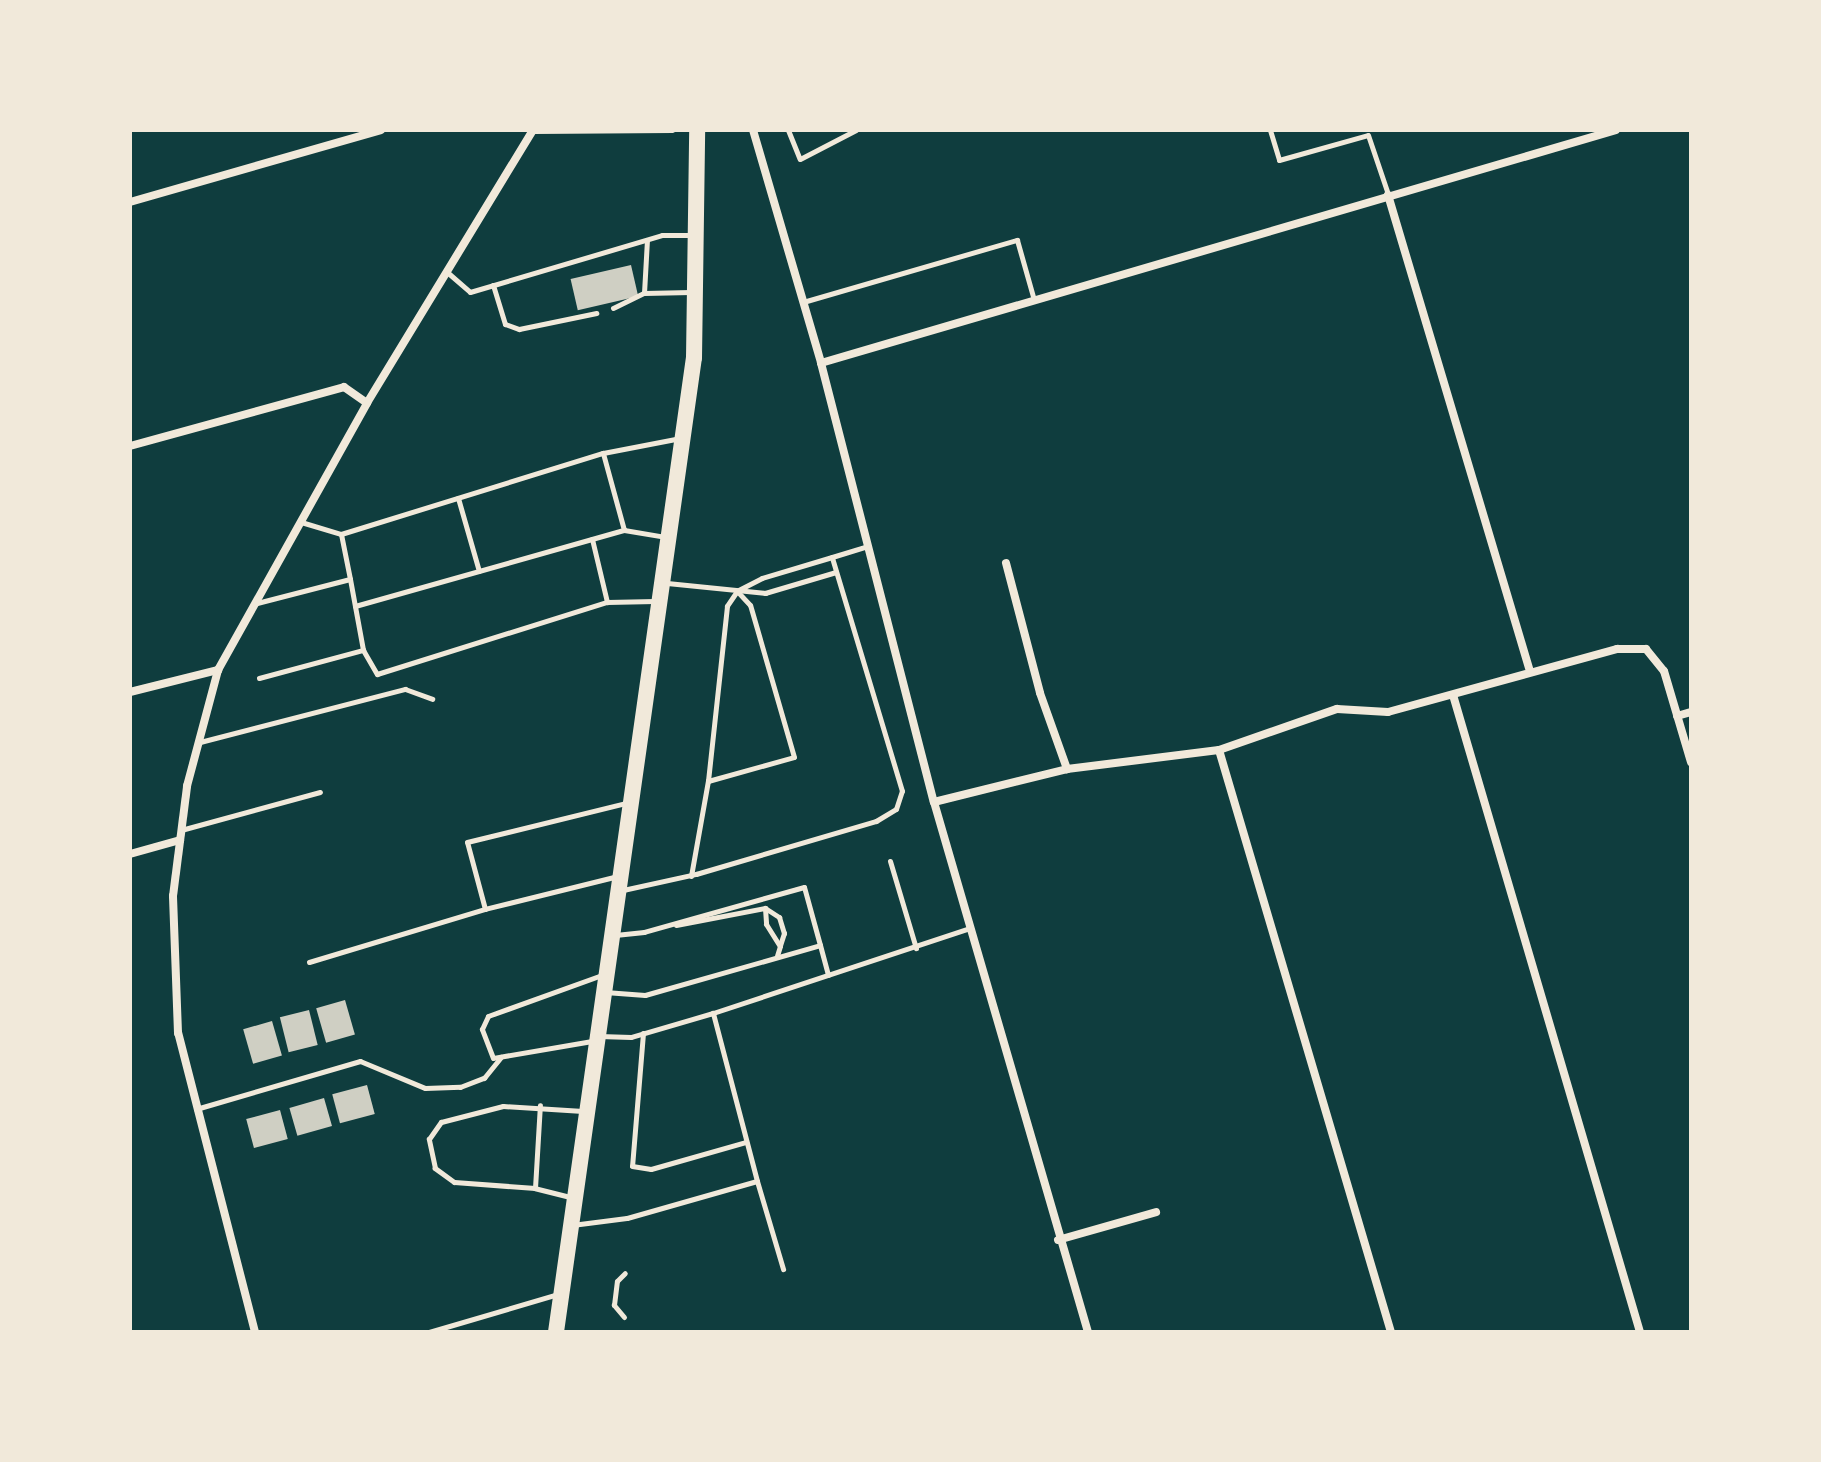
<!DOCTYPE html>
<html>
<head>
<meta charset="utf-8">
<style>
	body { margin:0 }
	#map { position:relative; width:1821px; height:1462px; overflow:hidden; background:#0f3d3e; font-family:Bitter,serif }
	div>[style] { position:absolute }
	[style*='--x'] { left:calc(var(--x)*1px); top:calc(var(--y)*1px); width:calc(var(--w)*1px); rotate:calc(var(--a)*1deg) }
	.building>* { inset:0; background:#cfcfc3; transform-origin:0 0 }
	.service>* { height:5px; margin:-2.5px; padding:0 2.5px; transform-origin:2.5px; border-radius:2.5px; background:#f1e9da }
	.minor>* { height:8px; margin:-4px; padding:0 4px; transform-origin:4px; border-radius:4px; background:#f1e9da }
	.primary>* { height:16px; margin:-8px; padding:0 8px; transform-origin:8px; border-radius:8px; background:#f1e9da }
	span { translate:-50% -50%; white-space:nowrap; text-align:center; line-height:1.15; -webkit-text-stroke:6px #f1e9da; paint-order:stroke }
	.frame { position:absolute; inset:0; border:132px solid #f1e9da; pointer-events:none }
</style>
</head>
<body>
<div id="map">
	<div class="building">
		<i style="left:631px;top:265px;width:32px;height:62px;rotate:77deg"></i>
		<i style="left:345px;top:1000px;width:36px;height:30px;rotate:74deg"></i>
		<i style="left:309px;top:1010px;width:36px;height:30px;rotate:76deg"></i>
		<i style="left:272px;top:1021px;width:36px;height:30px;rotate:74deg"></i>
		<i style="left:367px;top:1085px;width:30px;height:36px;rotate:75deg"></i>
		<i style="left:324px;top:1098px;width:29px;height:36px;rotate:74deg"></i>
		<i style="left:280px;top:1110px;width:30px;height:35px;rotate:75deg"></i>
	</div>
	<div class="service">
		<i style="--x:788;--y:130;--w:31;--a:68"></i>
		<i style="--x:800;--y:159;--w:63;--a:-27.4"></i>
		<i style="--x:1270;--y:130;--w:31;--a:73"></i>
		<i style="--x:1279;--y:160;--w:92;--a:-15.7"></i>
		<i style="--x:1368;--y:135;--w:62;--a:71.3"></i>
		<i style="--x:533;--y:131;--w:139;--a:-0.4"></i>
		<i style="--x:447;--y:272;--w:30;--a:41"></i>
		<i style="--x:470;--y:292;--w:200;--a:-16.5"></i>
		<i style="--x:662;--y:235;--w:29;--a:0"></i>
		<i style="--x:493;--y:285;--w:41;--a:72.9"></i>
		<i style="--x:505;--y:324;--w:15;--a:20"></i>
		<i style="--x:519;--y:329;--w:79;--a:-11.7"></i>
		<i style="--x:644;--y:293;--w:47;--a:-1.2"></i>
		<i style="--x:803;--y:302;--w:223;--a:-16.2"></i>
		<i style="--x:1017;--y:240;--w:62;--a:74.2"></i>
		<i style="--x:613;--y:308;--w:34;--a:-26"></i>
		<i style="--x:644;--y:293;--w:53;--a:-86.8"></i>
		<i style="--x:458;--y:498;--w:76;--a:74"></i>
		<i style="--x:301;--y:522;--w:42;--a:16.7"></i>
		<i style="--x:341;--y:534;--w:274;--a:-17.2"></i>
		<i style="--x:624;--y:530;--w:80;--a:-105.3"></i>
		<i style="--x:603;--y:453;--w:79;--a:-10.9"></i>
		<i style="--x:341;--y:534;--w:46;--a:78.7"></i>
		<i style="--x:592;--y:539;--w:65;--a:76.6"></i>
		<i style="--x:832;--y:557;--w:38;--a:-17"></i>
		<i style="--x:667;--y:583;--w:99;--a:5.8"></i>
		<i style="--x:765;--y:593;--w:74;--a:-16.5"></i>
		<i style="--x:257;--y:603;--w:96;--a:-14.5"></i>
		<i style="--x:350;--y:579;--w:72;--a:79.6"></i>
		<i style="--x:355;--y:606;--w:280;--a:-15.8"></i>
		<i style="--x:624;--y:530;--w:43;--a:9.5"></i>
		<i style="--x:259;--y:678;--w:108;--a:-15.1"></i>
		<i style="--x:363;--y:650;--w:28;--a:60"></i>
		<i style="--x:377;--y:674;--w:241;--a:-17.4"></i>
		<i style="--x:607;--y:602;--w:48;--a:-1.2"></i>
		<i style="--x:200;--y:742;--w:212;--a:-14.5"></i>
		<i style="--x:405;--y:689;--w:29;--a:20"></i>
		<i style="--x:181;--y:830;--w:144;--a:-15.3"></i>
		<i style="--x:890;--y:861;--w:91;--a:73.4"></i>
		<i style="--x:618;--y:876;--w:137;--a:166.1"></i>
		<i style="--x:485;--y:909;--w:69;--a:-105"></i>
		<i style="--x:467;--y:842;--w:164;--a:-13.8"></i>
		<i style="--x:691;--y:876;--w:97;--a:-79.9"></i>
		<i style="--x:623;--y:890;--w:75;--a:-12.4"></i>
		<i style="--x:696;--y:874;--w:188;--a:-16.4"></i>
		<i style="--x:876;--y:821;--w:23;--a:-31"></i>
		<i style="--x:896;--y:809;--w:19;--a:-72"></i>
		<i style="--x:902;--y:791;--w:244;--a:-106.7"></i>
		<i style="--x:832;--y:557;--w:73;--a:163.3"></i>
		<i style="--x:762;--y:578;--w:28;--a:153"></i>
		<i style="--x:737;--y:591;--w:18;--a:124"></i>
		<i style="--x:727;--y:606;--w:176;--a:96.2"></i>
		<i style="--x:708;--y:781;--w:89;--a:-15.6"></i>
		<i style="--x:794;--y:757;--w:158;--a:-106.1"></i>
		<i style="--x:750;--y:605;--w:19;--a:-133"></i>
		<i style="--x:765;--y:908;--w:17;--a:33"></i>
		<i style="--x:779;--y:917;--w:17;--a:73"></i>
		<i style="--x:784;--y:933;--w:13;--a:108"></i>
		<i style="--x:676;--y:925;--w:91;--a:-10.8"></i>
		<i style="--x:765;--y:908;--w:16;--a:86"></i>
		<i style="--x:766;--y:924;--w:26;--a:58"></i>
		<i style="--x:780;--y:946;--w:10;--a:107"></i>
		<i style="--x:820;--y:945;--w:31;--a:75"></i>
		<i style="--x:309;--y:962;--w:184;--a:-16.8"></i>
		<i style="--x:605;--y:992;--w:40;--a:4.3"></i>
		<i style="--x:645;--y:995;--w:182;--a:-15.9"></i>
		<i style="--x:820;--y:945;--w:60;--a:-105.4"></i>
		<i style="--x:804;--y:887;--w:166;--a:164.3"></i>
		<i style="--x:644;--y:932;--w:29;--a:174"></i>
		<i style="--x:713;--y:1013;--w:271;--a:-18.3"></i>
		<i style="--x:643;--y:1033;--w:133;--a:94.7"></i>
		<i style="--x:632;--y:1166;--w:19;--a:9"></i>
		<i style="--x:651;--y:1169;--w:99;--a:-15.9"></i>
		<i style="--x:592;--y:1041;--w:100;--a:170.3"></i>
		<i style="--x:493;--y:1058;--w:31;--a:-111"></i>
		<i style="--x:482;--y:1029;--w:14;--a:-65"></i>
		<i style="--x:488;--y:1016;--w:121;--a:-19.8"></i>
		<i style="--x:196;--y:1109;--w:171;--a:-16.3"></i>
		<i style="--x:360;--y:1061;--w:70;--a:22.6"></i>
		<i style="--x:425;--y:1088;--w:35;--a:-2"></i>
		<i style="--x:460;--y:1087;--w:26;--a:-21"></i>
		<i style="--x:484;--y:1078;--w:27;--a:-51"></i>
		<i style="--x:757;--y:1181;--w:92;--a:73.5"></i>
		<i style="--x:535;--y:1188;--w:83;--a:-86.6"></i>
		<i style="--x:570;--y:1197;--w:36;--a:-166"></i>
		<i style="--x:535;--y:1188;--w:81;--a:-175.8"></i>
		<i style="--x:454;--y:1182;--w:24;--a:-144"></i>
		<i style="--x:435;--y:1168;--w:30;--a:-102"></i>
		<i style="--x:429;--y:1139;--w:21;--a:-55"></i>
		<i style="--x:441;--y:1122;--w:64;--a:-14.5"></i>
		<i style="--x:503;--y:1106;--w:80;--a:3.6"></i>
		<i style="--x:572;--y:1225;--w:55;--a:-7.3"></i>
		<i style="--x:627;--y:1218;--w:135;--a:-15.9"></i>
		<i style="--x:757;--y:1181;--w:174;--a:-104.7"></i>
		<i style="--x:713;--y:1013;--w:85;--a:163.7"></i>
		<i style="--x:631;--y:1037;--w:32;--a:-178"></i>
		<i style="--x:624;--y:1317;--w:16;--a:-130"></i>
		<i style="--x:614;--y:1305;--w:24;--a:-83"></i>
		<i style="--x:617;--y:1281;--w:11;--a:-45"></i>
		<i style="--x:429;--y:1332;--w:134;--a:-16.4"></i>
	</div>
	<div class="minor">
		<i style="--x:753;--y:130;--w:243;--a:73.7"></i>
		<i style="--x:821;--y:363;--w:453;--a:75.6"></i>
		<i style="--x:934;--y:802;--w:552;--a:73.8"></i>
		<i style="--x:1388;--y:195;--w:497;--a:73.4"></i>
		<i style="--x:130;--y:202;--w:261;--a:-16"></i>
		<i style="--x:821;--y:363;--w:828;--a:-16.33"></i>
		<i style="--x:130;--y:446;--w:222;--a:-15.4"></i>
		<i style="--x:344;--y:387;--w:28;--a:35"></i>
		<i style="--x:1006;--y:563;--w:134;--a:75.3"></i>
		<i style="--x:1040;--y:693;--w:81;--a:70.4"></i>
		<i style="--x:130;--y:692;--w:91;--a:-14"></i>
		<i style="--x:1453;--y:695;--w:664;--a:73.64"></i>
		<i style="--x:1677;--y:716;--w:15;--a:-16"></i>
		<i style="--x:1219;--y:750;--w:607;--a:73.54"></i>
		<i style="--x:934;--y:802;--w:137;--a:-13.9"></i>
		<i style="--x:1067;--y:769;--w:153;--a:-7.1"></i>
		<i style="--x:1219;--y:750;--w:125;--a:-19.2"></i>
		<i style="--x:1337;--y:709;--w:51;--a:3.4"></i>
		<i style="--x:1388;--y:712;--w:238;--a:-15.4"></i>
		<i style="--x:1617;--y:649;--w:29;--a:0"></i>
		<i style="--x:1646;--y:649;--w:28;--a:51"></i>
		<i style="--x:1664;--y:671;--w:95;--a:73.5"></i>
		<i style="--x:130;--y:854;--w:52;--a:-15.6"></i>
		<i style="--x:1058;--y:1240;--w:102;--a:-15.9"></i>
		<i style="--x:255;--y:1332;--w:309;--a:-104.4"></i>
		<i style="--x:178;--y:1033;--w:137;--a:-92.1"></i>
		<i style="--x:173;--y:896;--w:111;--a:-82.7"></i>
		<i style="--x:187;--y:786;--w:120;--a:-75"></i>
		<i style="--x:218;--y:670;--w:306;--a:-60.8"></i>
		<i style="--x:367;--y:403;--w:320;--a:-58.7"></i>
	</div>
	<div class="primary">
		<i style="--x:556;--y:1332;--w:984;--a:-81.94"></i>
		<i style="--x:694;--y:358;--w:228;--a:-89.2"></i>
	</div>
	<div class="frame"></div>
</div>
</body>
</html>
